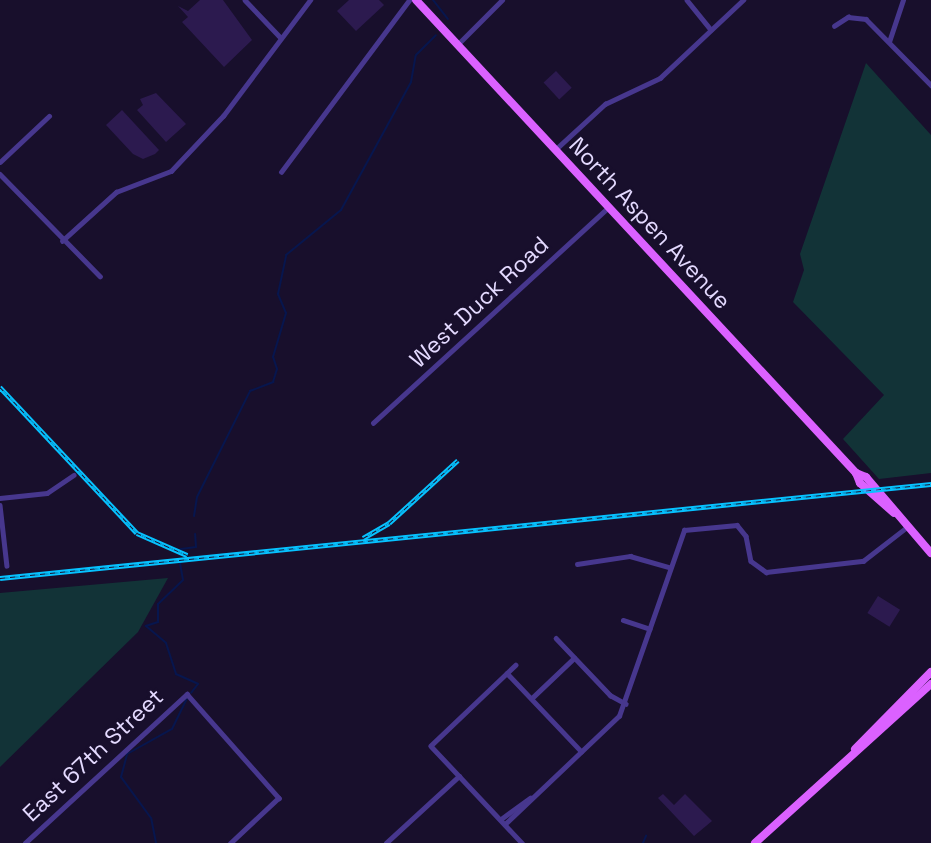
<!DOCTYPE html>
<html>
<head>
<meta charset="utf-8">
<style>
	body { margin:0 }
	#map { position:relative; width:931px; height:843px; overflow:hidden; background:#180f2c; font-family:"Space Grotesk",sans-serif }
	div>[style] { position:absolute }
	[style*='--x'] { left:calc(var(--x)*1px); top:calc(var(--y)*1px); width:calc(var(--w)*1px); rotate:calc(var(--a)*1deg) }
	.green>* { inset:0; background:#123337 }
	.stream>* { height:2px; margin:-1px; padding:0 1px; transform-origin:1px; border-radius:1px; background:#07164e }
	.building>* { inset:0; background:#2c1a4f; transform-origin:0 0 }
	.street>* { height:4.5px; margin:-2.25px; padding:0 2.25px; transform-origin:2.25px; border-radius:2.25px; background:#47378e }
	.primary>* { height:8px; margin:-4px; padding:0 4px; transform-origin:4px; border-radius:4px; background:#db61ff }
	.rail>* { height:4.5px; margin-top:-2.25px; transform-origin:0; background:repeating-linear-gradient(90deg,#180f2c 0 5px,#06c2ff 0 10px); box-sizing:border-box; border-block:2px solid #06c2ff }
	span { translate:-50% -50%; white-space:nowrap; text-align:center; line-height:1.15; -webkit-text-stroke:5px #180f2c; paint-order:stroke }
	.street-label { font-size:23px; color:#e4daff }
</style>
</head>
<body>
<div id="map">
	<div class="green">
		<i style="clip-path:polygon(866px 63px,931px 135px,931px 473px,879px 479px,843px 439px,884px 395px,793px 302px,804px 270px,800px 254px)"></i>
		<i style="clip-path:polygon(168px 578px,138px 632px,0 767px,0 593px)"></i>
	</div>
	<div class="stream">
		<i style="--x:433;--y:0;--w:24;--a:52"></i>
		<i style="--x:194;--y:516;--w:19;--a:-81"></i>
		<i style="--x:197;--y:497;--w:119;--a:-63.4"></i>
		<i style="--x:250;--y:391;--w:25;--a:-21"></i>
		<i style="--x:273;--y:382;--w:14;--a:-73"></i>
		<i style="--x:277;--y:369;--w:13;--a:-108"></i>
		<i style="--x:273;--y:357;--w:46;--a:-73.5"></i>
		<i style="--x:286;--y:313;--w:21;--a:-113"></i>
		<i style="--x:278;--y:294;--w:40;--a:-78"></i>
		<i style="--x:286;--y:255;--w:71;--a:-39.3"></i>
		<i style="--x:341;--y:210;--w:146;--a:-61.3"></i>
		<i style="--x:411;--y:82;--w:27;--a:-80"></i>
		<i style="--x:416;--y:55;--w:28;--a:-45"></i>
		<i style="--x:181;--y:549;--w:15;--a:-8"></i>
		<i style="--x:196;--y:547;--w:13;--a:-94"></i>
		<i style="--x:180;--y:563;--w:17;--a:80"></i>
		<i style="--x:183;--y:580;--w:35;--a:136"></i>
		<i style="--x:158;--y:604;--w:18;--a:90"></i>
		<i style="--x:158;--y:622;--w:13;--a:162"></i>
		<i style="--x:146;--y:626;--w:26;--a:40"></i>
		<i style="--x:166;--y:643;--w:33;--a:72"></i>
		<i style="--x:176;--y:674;--w:24;--a:24"></i>
		<i style="--x:198;--y:684;--w:11;--a:128"></i>
		<i style="--x:156;--y:843;--w:25;--a:-101"></i>
		<i style="--x:151;--y:818;--w:51;--a:-126.2"></i>
		<i style="--x:121;--y:777;--w:24;--a:-75"></i>
		<i style="--x:127;--y:754;--w:51;--a:-29.1"></i>
		<i style="--x:172;--y:729;--w:34;--a:-64"></i>
		<i style="--x:643;--y:843;--w:8;--a:-67"></i>
	</div>
	<div class="building">
		<i style="clip-path:polygon(200px 0,223px 0,252px 40px,224px 67px,182px 22px,188px 17px,178px 6px,188px 11px)"></i>
		<i style="clip-path:polygon(349px 0,379px 0,384px 5px,356px 31px,337px 11px)"></i>
		<i style="left:556px;top:71px;width:23px;height:17px;rotate:47deg"></i>
		<i style="clip-path:polygon(156px 93px,186px 124px,166px 142px,137px 110px,143px 105px,140px 99px)"></i>
		<i style="clip-path:polygon(122px 110px,159px 150px,155px 154px,143px 159px,133px 154px,106px 125px)"></i>
		<i style="left:878px;top:596px;width:26px;height:20px;rotate:32deg"></i>
		<i style="clip-path:polygon(663px 794px,674px 805px,685px 794px,712px 821px,694px 836px,658px 798px)"></i>
	</div>
	<div class="street">
		<i style="--x:245;--y:0;--w:52;--a:46.5"></i>
		<i style="--x:687;--y:0;--w:38;--a:51"></i>
		<i style="--x:834;--y:26;--w:17;--a:-33"></i>
		<i style="--x:848;--y:17;--w:18;--a:6"></i>
		<i style="--x:866;--y:19;--w:93;--a:45.4"></i>
		<i style="--x:889;--y:42;--w:44;--a:-71.6"></i>
		<i style="--x:458;--y:44;--w:62;--a:-45"></i>
		<i style="--x:556;--y:149;--w:67;--a:-42.6"></i>
		<i style="--x:605;--y:104;--w:61;--a:-25.3"></i>
		<i style="--x:660;--y:78;--w:114;--a:-43.2"></i>
		<i style="--x:0;--y:162;--w:67;--a:-43.2"></i>
		<i style="--x:281;--y:172;--w:214;--a:-53.3"></i>
		<i style="--x:0;--y:174;--w:143;--a:45.6"></i>
		<i style="--x:62;--y:241;--w:73;--a:-42.2"></i>
		<i style="--x:116;--y:192;--w:59;--a:-20.9"></i>
		<i style="--x:171;--y:171;--w:76;--a:-46.6"></i>
		<i style="--x:223;--y:116;--w:145;--a:-53.1"></i>
		<i style="--x:373;--y:423;--w:320;--a:-42.5"></i>
		<i style="--x:0;--y:498;--w:47;--a:-6.1"></i>
		<i style="--x:47;--y:493;--w:32;--a:-34"></i>
		<i style="--x:0;--y:505;--w:61;--a:83.5"></i>
		<i style="--x:577;--y:564;--w:54;--a:-8.6"></i>
		<i style="--x:630;--y:556;--w:41;--a:15.8"></i>
		<i style="--x:623;--y:620;--w:28;--a:18"></i>
		<i style="--x:556;--y:638;--w:79;--a:46.5"></i>
		<i style="--x:610;--y:695;--w:18;--a:29"></i>
		<i style="--x:516;--y:665;--w:117;--a:136.4"></i>
		<i style="--x:431;--y:746;--w:133;--a:46.8"></i>
		<i style="--x:507;--y:673;--w:108;--a:46.5"></i>
		<i style="--x:532;--y:698;--w:58;--a:-43.6"></i>
		<i style="--x:501;--y:819;--w:36;--a:-36"></i>
		<i style="--x:505;--y:824;--w:157;--a:-43.5"></i>
		<i style="--x:619;--y:716;--w:197;--a:-70.7"></i>
		<i style="--x:684;--y:530;--w:53;--a:-5.4"></i>
		<i style="--x:737;--y:525;--w:14;--a:51"></i>
		<i style="--x:746;--y:536;--w:25;--a:79"></i>
		<i style="--x:751;--y:561;--w:19;--a:36"></i>
		<i style="--x:766;--y:572;--w:98;--a:-6.5"></i>
		<i style="--x:863;--y:561;--w:56;--a:-37.7"></i>
		<i style="--x:25;--y:843;--w:220;--a:-42.6"></i>
		<i style="--x:187;--y:694;--w:139;--a:48.5"></i>
		<i style="--x:279;--y:798;--w:66;--a:136.8"></i>
		<i style="--x:386;--y:843;--w:99;--a:-42.5"></i>
	</div>
	<div class="primary">
		<i style="--x:416;--y:0;--w:646;--a:47.07"></i>
		<i style="--x:856;--y:473;--w:11;--a:68"></i>
		<i style="--x:860;--y:483;--w:45;--a:41.4"></i>
		<i style="--x:856;--y:473;--w:11;--a:22"></i>
		<i style="--x:866;--y:477;--w:100;--a:49.5"></i>
		<i style="--x:855;--y:749;--w:108;--a:-45.4"></i>
		<i style="--x:755;--y:843;--w:237;--a:-42.1"></i>
	</div>
	<div class="rail">
		<i style="--x:0;--y:387;--w:200;--a:46.8"></i>
		<i style="--x:137;--y:533;--w:55;--a:23.7"></i>
		<i style="--x:363;--y:538;--w:30;--a:-30"></i>
		<i style="--x:389;--y:523;--w:93;--a:-42.4"></i>
		<i style="--x:0;--y:578;--w:936;--a:-5.77"></i>
	</div>
	<div class="street-label">
		<span style="left:650px;top:223px;rotate:47deg">North Aspen Avenue</span>
		<span style="left:479px;top:302px;rotate:-43deg">West Duck Road</span>
		<span style="left:93px;top:755px;rotate:-43deg">East 67th Street</span>
	</div>
</div>
</body>
</html>
